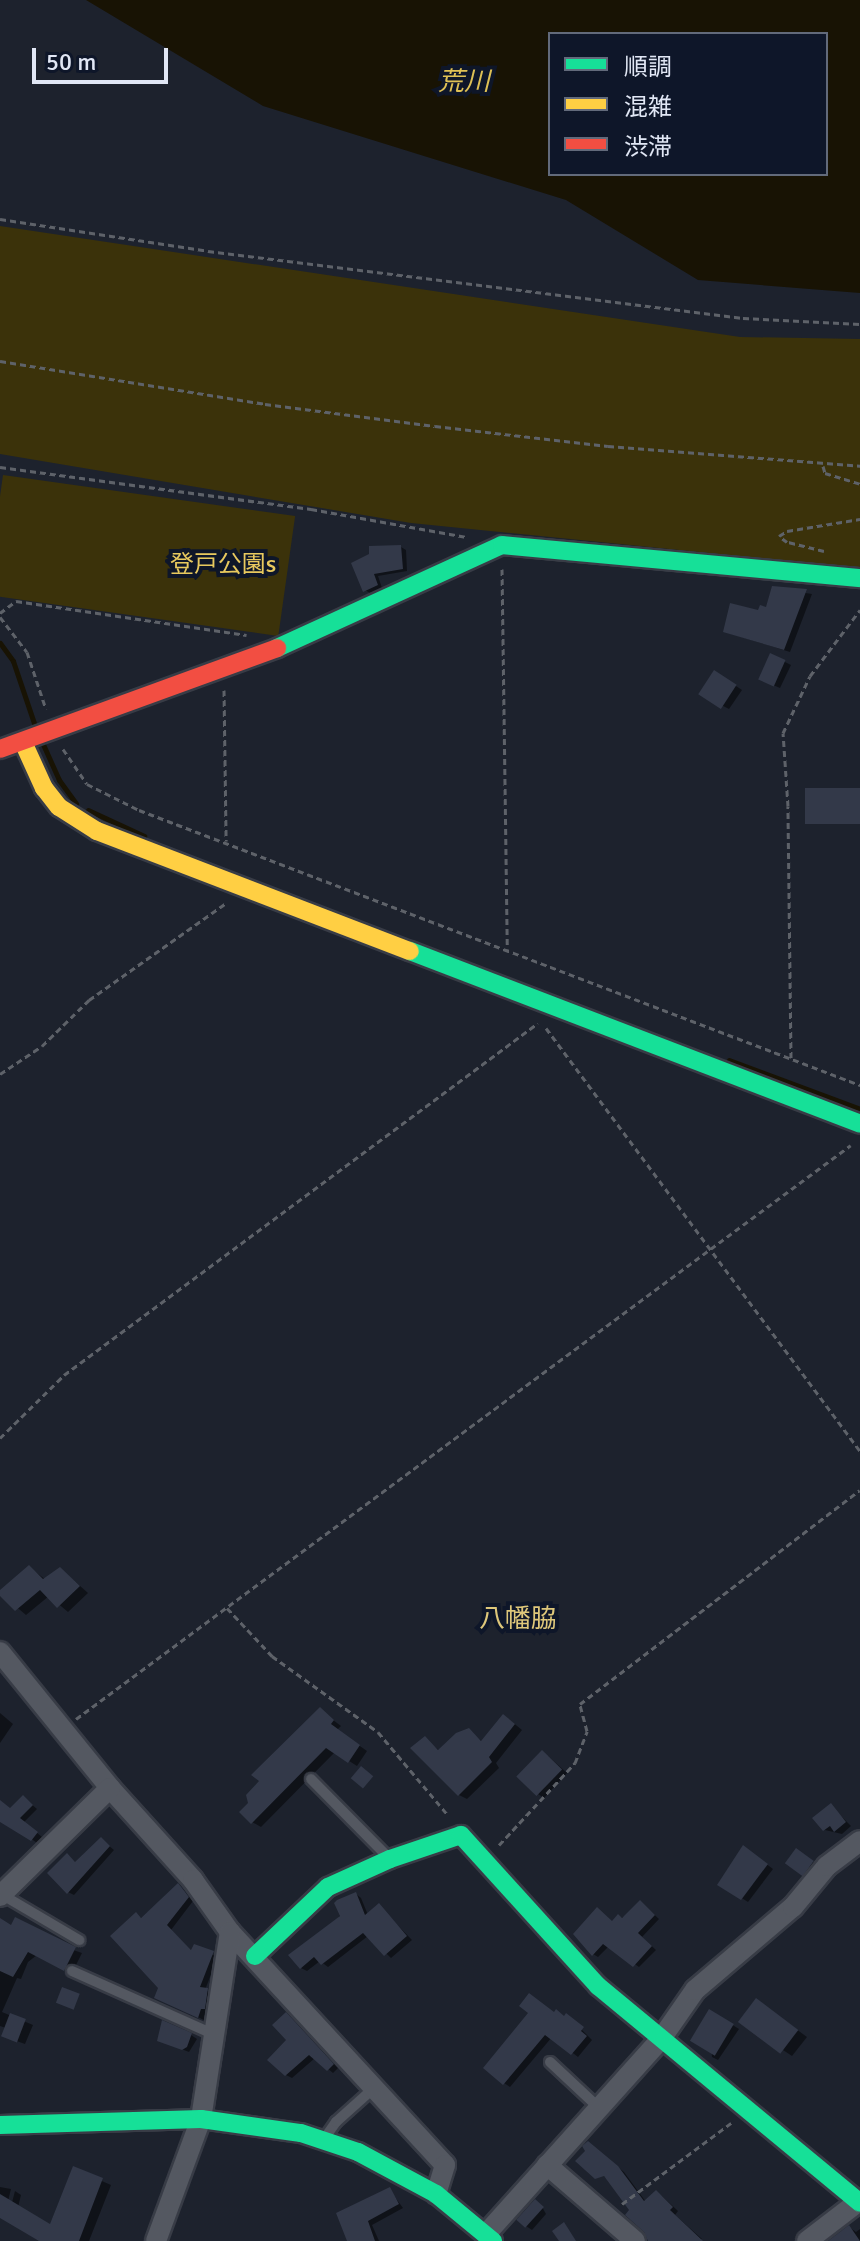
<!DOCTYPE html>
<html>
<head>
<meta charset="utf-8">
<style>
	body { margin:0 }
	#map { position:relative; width:860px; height:2241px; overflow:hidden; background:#1d222d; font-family:Signika,"Noto Sans JP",sans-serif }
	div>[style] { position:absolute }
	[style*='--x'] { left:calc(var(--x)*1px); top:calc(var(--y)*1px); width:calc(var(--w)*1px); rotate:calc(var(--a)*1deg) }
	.green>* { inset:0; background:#3b320a; transform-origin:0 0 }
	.water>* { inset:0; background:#181304 }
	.shadow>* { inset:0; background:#0007 }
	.stream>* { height:5px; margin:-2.5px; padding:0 2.5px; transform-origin:2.5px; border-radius:2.5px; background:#181304 }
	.building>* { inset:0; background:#333949; transform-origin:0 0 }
	.path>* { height:3px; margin-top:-1.5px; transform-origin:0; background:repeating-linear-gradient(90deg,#5e6269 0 6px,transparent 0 10px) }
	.roads { filter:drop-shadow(2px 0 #383c46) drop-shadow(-2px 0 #383c46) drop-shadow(0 2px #383c46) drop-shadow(0 -2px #383c46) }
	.lane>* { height:10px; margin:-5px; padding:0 5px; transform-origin:5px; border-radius:5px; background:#545861 }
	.street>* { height:20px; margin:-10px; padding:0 10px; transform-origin:10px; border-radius:10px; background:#545861 }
	.fast>* { height:18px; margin:-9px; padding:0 9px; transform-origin:9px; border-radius:9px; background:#16e098 }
	.slow>* { height:18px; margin:-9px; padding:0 9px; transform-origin:9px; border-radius:9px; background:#ffcf43 }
	.jam>* { height:18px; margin:-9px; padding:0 9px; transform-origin:9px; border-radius:9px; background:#f24e42 }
	span { translate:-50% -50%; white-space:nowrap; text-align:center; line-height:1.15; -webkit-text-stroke:8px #0e1629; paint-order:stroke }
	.park-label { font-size:24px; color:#e8c95e }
	.water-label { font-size:26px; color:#dfc155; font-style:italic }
	.neighbourhood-label { font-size:26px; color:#dec77a }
	.legend { position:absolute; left:548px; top:32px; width:280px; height:144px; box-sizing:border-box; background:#0e1629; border:2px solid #626a7b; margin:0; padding:10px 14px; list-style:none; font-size:24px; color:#e1e7f5 }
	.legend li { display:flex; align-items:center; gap:16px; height:40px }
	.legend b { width:40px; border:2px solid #626a7b }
	.scale { position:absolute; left:32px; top:48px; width:136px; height:36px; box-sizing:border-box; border:4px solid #e1e7f5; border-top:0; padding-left:10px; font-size:24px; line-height:28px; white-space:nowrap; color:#e1e7f5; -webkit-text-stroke:6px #0e1629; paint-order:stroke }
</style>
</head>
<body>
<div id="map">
	<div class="green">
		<i style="clip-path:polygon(0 226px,740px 337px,860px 339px,860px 568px,411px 523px,0 454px)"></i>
		<i style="left:3px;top:475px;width:295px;height:121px;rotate:8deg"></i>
	</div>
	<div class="water">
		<i style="clip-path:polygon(evenodd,86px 0,860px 0,860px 293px,698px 280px,566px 200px,263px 106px,86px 0,550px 34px,826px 34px,826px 174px,550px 174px,550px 34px)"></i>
	</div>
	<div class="shadow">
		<i style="clip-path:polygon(401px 547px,406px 550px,407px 571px,378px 576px,382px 588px,370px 593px,365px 590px,354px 564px)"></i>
		<i style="clip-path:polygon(773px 588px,812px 594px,790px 652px,732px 634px,768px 609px)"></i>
		<i style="clip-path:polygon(771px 655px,791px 665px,780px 688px,766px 682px)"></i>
		<i style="clip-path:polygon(715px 672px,742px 690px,729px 709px,700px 694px)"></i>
		<i style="clip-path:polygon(29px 1567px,46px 1580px,61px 1569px,88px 1593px,68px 1612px,49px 1596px,26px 1615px,0 1593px)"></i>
		<i style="clip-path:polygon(320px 1710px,341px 1726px,337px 1730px,367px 1751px,357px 1766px,335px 1752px,261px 1827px,252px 1822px,250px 1803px,261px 1781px)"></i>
		<i style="clip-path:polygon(0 1713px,13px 1724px,0 1743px)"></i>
		<i style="clip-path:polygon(511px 1721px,522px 1730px,496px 1763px,499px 1768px,467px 1799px,459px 1795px,425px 1739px,440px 1751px,469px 1731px,483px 1742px)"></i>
		<i style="clip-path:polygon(548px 1756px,567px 1773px,544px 1798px,538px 1794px)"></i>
		<i style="clip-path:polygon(23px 1797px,37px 1809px,24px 1822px,42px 1837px,37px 1843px,0 1816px,0 1802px,11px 1810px)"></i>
		<i style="clip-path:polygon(831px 1806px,851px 1826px,842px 1834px,825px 1830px)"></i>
		<i style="clip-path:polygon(102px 1840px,114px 1850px,74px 1895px,68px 1892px,67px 1856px,76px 1863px)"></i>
		<i style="clip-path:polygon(749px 1851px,773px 1869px,748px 1902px,720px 1884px)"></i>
		<i style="clip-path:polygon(803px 1854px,819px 1866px,809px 1877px,803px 1874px)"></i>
		<i style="clip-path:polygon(178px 1885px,193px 1901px,171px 1930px,192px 1951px,218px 1956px,205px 1990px,213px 1993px,210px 2011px,204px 2020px,161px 2000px,161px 1987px,136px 1915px,141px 1918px)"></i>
		<i style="clip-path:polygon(356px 1894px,361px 1898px,368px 1915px,379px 1906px,412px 1940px,391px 1958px,368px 1936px,328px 1967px,320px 1961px,307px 1971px,301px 1968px)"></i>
		<i style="clip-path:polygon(645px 1906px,659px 1919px,642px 1937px,656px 1950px,639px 1967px,609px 1946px,598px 1957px,593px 1954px,613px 1922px)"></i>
		<i style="clip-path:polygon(0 1925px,82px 1953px,72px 1973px,37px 1955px,28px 1962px,21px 1979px,17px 1978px,2px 2012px,33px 2025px,25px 2044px,11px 2039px,6px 2028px,0 2026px)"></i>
		<i style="clip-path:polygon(766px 2007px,807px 2037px,792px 2056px,783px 2050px)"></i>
		<i style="clip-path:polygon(710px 2011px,739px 2029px,718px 2060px,712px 2057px)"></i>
		<i style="clip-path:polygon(286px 2014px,338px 2068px,333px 2073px,315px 2058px,292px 2078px,286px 2075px)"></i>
		<i style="clip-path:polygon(555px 2014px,571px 2019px,592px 2040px,578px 2057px,552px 2037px,510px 2087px,504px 2083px)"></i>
		<i style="clip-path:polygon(191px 2035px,197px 2039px,189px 2052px,166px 2043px)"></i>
		<i style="clip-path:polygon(594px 2147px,624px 2172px,646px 2202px,656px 2192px,662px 2196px,678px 2211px,675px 2215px,702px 2239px,654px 2241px,609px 2179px,578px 2161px)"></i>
		<i style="clip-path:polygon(74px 2169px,111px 2185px,89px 2241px,43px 2241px,0 2215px,0 2187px,11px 2189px,6px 2209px,10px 2210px,15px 2191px,21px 2195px,18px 2207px,51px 2227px)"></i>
		<i style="clip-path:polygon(389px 2189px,403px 2208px,372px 2225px,379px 2241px,350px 2241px)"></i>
		<i style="clip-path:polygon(541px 2205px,546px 2214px,532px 2230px,526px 2226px)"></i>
		<i style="clip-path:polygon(849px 2227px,856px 2232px,860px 2229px,860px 2241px,832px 2241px)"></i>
	</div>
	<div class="stream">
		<i style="--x:0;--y:643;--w:22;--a:54"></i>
		<i style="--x:13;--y:661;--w:69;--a:71.3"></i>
		<i style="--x:42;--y:742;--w:42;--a:65.9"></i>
		<i style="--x:59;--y:780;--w:29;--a:54"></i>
		<i style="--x:88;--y:810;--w:62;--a:24.9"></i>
		<i style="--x:729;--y:1060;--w:140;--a:20.5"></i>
	</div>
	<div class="building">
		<i style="clip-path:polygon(401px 545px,403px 569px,374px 574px,378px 585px,363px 592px,351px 563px,369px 554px,369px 546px)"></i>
		<i style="clip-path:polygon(772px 586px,807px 589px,784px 650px,723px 632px,730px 603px,758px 610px,760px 605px,766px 607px)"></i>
		<i style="left:770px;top:653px;width:17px;height:29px;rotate:24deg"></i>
		<i style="left:714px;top:670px;width:27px;height:29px;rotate:33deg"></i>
		<i style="left:860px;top:788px;width:36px;height:55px;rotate:90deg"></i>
		<i style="clip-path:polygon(29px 1565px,43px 1579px,60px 1567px,80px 1586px,57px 1608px,40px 1590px,15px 1611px,0 1596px,0 1590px)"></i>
		<i style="clip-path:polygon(320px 1707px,334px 1720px,331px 1724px,360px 1745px,348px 1763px,326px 1748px,251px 1824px,239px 1812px,248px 1803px,246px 1795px,259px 1781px,251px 1775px)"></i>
		<i style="clip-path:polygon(503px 1714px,515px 1724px,489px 1757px,492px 1762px,458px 1796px,410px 1748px,425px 1736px,438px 1750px,456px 1733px,469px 1728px,481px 1741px)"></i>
		<i style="left:542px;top:1750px;width:28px;height:37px;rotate:44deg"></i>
		<i style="left:361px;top:1766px;width:16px;height:16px;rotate:40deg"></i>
		<i style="clip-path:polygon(23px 1795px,33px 1805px,20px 1818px,38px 1832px,31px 1841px,0 1822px,0 1800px,10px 1808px)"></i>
		<i style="clip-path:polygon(831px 1803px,846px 1822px,834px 1832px,830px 1826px,823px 1831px,812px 1818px)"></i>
		<i style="clip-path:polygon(101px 1837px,110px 1846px,67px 1894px,47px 1873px,67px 1853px,75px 1862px)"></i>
		<i style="clip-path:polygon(743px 1845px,768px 1864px,741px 1900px,717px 1885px)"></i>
		<i style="left:796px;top:1848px;width:22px;height:19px;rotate:36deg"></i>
		<i style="clip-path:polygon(178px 1883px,189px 1897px,167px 1925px,191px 1950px,194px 1944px,214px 1951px,200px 1987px,208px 1988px,205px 2009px,201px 2009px,198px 2018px,154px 1998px,158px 1988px,110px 1936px,136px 1912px,141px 1918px)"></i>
		<i style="clip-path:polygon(356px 1892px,365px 1915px,379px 1903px,407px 1936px,384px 1956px,363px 1933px,321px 1965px,314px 1957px,300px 1969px,288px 1955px,340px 1916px,334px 1903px,337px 1900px)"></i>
		<i style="clip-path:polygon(640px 1900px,655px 1915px,638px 1933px,652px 1946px,633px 1967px,603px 1944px,592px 1956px,573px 1934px,597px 1907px,612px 1921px,618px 1914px,622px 1918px)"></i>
		<i style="clip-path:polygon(15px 1917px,76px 1947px,64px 1971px,28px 1952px,13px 1977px,0 1971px,0 1918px,11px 1925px)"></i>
		<i style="left:62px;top:1987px;width:19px;height:17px;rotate:21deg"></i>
		<i style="clip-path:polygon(529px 1993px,554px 2012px,556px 2009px,564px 2016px,566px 2013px,584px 2027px,581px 2031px,587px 2036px,571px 2055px,545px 2035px,503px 2085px,483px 2068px,528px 2013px,519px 2006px)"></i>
		<i style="left:756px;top:1998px;width:53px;height:30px;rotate:37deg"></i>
		<i style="left:709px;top:2009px;width:29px;height:37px;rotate:31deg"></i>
		<i style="clip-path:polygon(286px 2012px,334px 2064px,327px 2071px,309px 2055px,285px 2076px,267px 2060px,286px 2040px,272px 2025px)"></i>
		<i style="left:10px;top:2013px;width:17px;height:25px;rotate:21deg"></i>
		<i style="clip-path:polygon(162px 2020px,192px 2033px,187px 2047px,182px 2050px,157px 2041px)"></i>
		<i style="clip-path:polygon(588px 2141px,618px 2166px,644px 2201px,656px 2190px,673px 2207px,670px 2210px,703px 2241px,648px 2241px,644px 2232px,625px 2215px,629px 2210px,604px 2176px,595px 2179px,575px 2161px,585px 2151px,582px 2146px)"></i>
		<i style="clip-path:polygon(73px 2166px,103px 2178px,79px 2241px,39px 2241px,0 2218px,0 2194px,50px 2224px)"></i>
		<i style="clip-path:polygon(390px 2187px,399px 2204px,368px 2221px,375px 2241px,347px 2241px,336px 2213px)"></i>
		<i style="left:535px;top:2199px;width:12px;height:28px;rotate:42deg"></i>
		<i style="clip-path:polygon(564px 2222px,576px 2241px,559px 2241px,552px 2231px)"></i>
		<i style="clip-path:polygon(849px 2225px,860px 2241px,828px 2241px)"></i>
	</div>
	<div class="path">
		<i style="--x:0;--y:219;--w:210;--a:8.7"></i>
		<i style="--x:208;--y:251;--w:539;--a:7.14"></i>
		<i style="--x:743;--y:318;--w:117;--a:2.9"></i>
		<i style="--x:0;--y:361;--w:268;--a:9.2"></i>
		<i style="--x:265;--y:404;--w:171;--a:7.4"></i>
		<i style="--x:435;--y:426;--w:174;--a:6.6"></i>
		<i style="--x:608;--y:446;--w:253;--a:4.5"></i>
		<i style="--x:823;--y:466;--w:7;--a:74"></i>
		<i style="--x:825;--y:473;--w:37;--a:17"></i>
		<i style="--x:0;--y:467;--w:314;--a:7.7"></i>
		<i style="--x:311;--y:509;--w:158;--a:10.2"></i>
		<i style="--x:824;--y:551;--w:38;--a:-166"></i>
		<i style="--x:787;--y:542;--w:10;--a:-143"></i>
		<i style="--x:779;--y:536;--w:9;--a:-32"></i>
		<i style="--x:787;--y:531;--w:74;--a:-9.3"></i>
		<i style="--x:502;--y:569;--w:380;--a:89.2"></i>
		<i style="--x:0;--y:613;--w:20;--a:-37"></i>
		<i style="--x:16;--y:601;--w:233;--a:8.4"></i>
		<i style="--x:0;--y:617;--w:44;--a:52.4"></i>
		<i style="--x:27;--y:652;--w:60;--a:71.6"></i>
		<i style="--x:224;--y:690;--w:151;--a:89.2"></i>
		<i style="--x:63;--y:749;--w:42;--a:55.6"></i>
		<i style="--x:87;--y:784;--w:58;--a:26.6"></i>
		<i style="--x:139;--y:810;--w:772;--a:20.88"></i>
		<i style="--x:546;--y:1028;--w:527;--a:53.41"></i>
		<i style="--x:791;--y:1058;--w:252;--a:-90.7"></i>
		<i style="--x:788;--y:806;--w:73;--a:-93.9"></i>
		<i style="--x:783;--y:733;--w:63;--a:-64.7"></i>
		<i style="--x:810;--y:676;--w:83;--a:-52.9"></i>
		<i style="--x:0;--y:1074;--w:50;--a:-33.7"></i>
		<i style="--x:42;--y:1046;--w:66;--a:-44.4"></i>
		<i style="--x:89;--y:1000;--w:168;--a:-35.3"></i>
		<i style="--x:0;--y:1438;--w:90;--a:-44.5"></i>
		<i style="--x:64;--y:1375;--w:590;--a:-36.6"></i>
		<i style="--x:227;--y:1608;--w:66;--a:46.8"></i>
		<i style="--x:272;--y:1656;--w:130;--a:35.6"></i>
		<i style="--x:378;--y:1732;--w:109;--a:49.9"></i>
		<i style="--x:76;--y:1719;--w:964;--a:-36.53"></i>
		<i style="--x:499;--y:1845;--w:112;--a:-47.2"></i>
		<i style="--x:575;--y:1763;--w:34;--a:-69"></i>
		<i style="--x:587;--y:1731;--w:28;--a:-105"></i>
		<i style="--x:580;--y:1704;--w:352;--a:-37.4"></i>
		<i style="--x:622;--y:2204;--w:136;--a:-36.6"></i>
	</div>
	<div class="roads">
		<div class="lane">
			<i style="--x:311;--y:1779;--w:111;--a:45.4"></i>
			<i style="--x:1;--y:1894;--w:91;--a:30.5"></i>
			<i style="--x:72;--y:1971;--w:157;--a:24.1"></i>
			<i style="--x:550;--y:2062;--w:64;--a:43.1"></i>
			<i style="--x:324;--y:2139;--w:21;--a:-55"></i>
			<i style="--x:336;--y:2122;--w:52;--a:-41.9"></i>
		</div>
		<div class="street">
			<i style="--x:0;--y:1652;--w:175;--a:51"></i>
			<i style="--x:110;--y:1788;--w:124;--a:47.9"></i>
			<i style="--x:193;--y:1880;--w:64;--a:54.6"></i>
			<i style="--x:230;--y:1932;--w:317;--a:47.3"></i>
			<i style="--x:445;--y:2165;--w:30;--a:107"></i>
			<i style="--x:0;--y:1896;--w:154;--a:-44.5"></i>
			<i style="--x:547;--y:2165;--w:116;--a:40.8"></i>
			<i style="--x:486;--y:2234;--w:262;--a:-48.1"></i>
			<i style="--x:661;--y:2039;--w:60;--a:-55.2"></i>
			<i style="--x:695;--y:1990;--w:128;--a:-40.3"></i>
			<i style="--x:793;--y:1907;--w:53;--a:-50.3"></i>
			<i style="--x:827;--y:1866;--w:41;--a:-37.1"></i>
			<i style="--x:156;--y:2241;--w:130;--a:-69.8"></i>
			<i style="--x:201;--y:2119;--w:189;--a:-81.2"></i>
			<i style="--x:807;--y:2241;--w:64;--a:-37.4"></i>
		</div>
		<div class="fast">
			<i style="--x:277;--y:648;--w:247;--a:-24.6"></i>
			<i style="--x:502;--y:545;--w:360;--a:5.3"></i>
			<i style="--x:410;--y:951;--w:482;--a:21"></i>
			<i style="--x:255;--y:1956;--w:100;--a:-43.4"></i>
			<i style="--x:328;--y:1887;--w:68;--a:-24.3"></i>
			<i style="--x:390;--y:1859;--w:75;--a:-18.7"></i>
			<i style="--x:461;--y:1835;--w:204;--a:47.8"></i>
			<i style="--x:598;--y:1986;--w:340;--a:39.6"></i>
			<i style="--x:0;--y:2125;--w:201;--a:-1.7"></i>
			<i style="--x:201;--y:2119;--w:101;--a:8"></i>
			<i style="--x:301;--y:2133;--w:60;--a:18.4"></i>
			<i style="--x:358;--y:2152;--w:89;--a:28.3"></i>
			<i style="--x:436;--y:2194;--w:74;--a:39.5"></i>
		</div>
		<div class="slow">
			<i style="--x:23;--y:742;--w:51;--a:65.5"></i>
			<i style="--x:44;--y:788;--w:24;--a:52"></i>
			<i style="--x:59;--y:807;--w:45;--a:32.3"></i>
			<i style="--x:97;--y:831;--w:335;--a:21"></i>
		</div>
		<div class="jam">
			<i style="--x:0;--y:749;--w:295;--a:-20"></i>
		</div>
	</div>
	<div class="park-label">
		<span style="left:223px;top:565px">登戸公園s</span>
	</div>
	<div class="water-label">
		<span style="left:464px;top:83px">荒川</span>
	</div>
	<div class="neighbourhood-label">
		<span style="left:518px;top:1620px">八幡脇</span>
	</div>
	<ul class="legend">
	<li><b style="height:10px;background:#16e098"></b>順調</li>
	<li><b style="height:10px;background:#ffcf43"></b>混雑</li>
	<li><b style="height:10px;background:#f24e42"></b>渋滞</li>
	</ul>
	<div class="scale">50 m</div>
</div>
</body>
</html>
